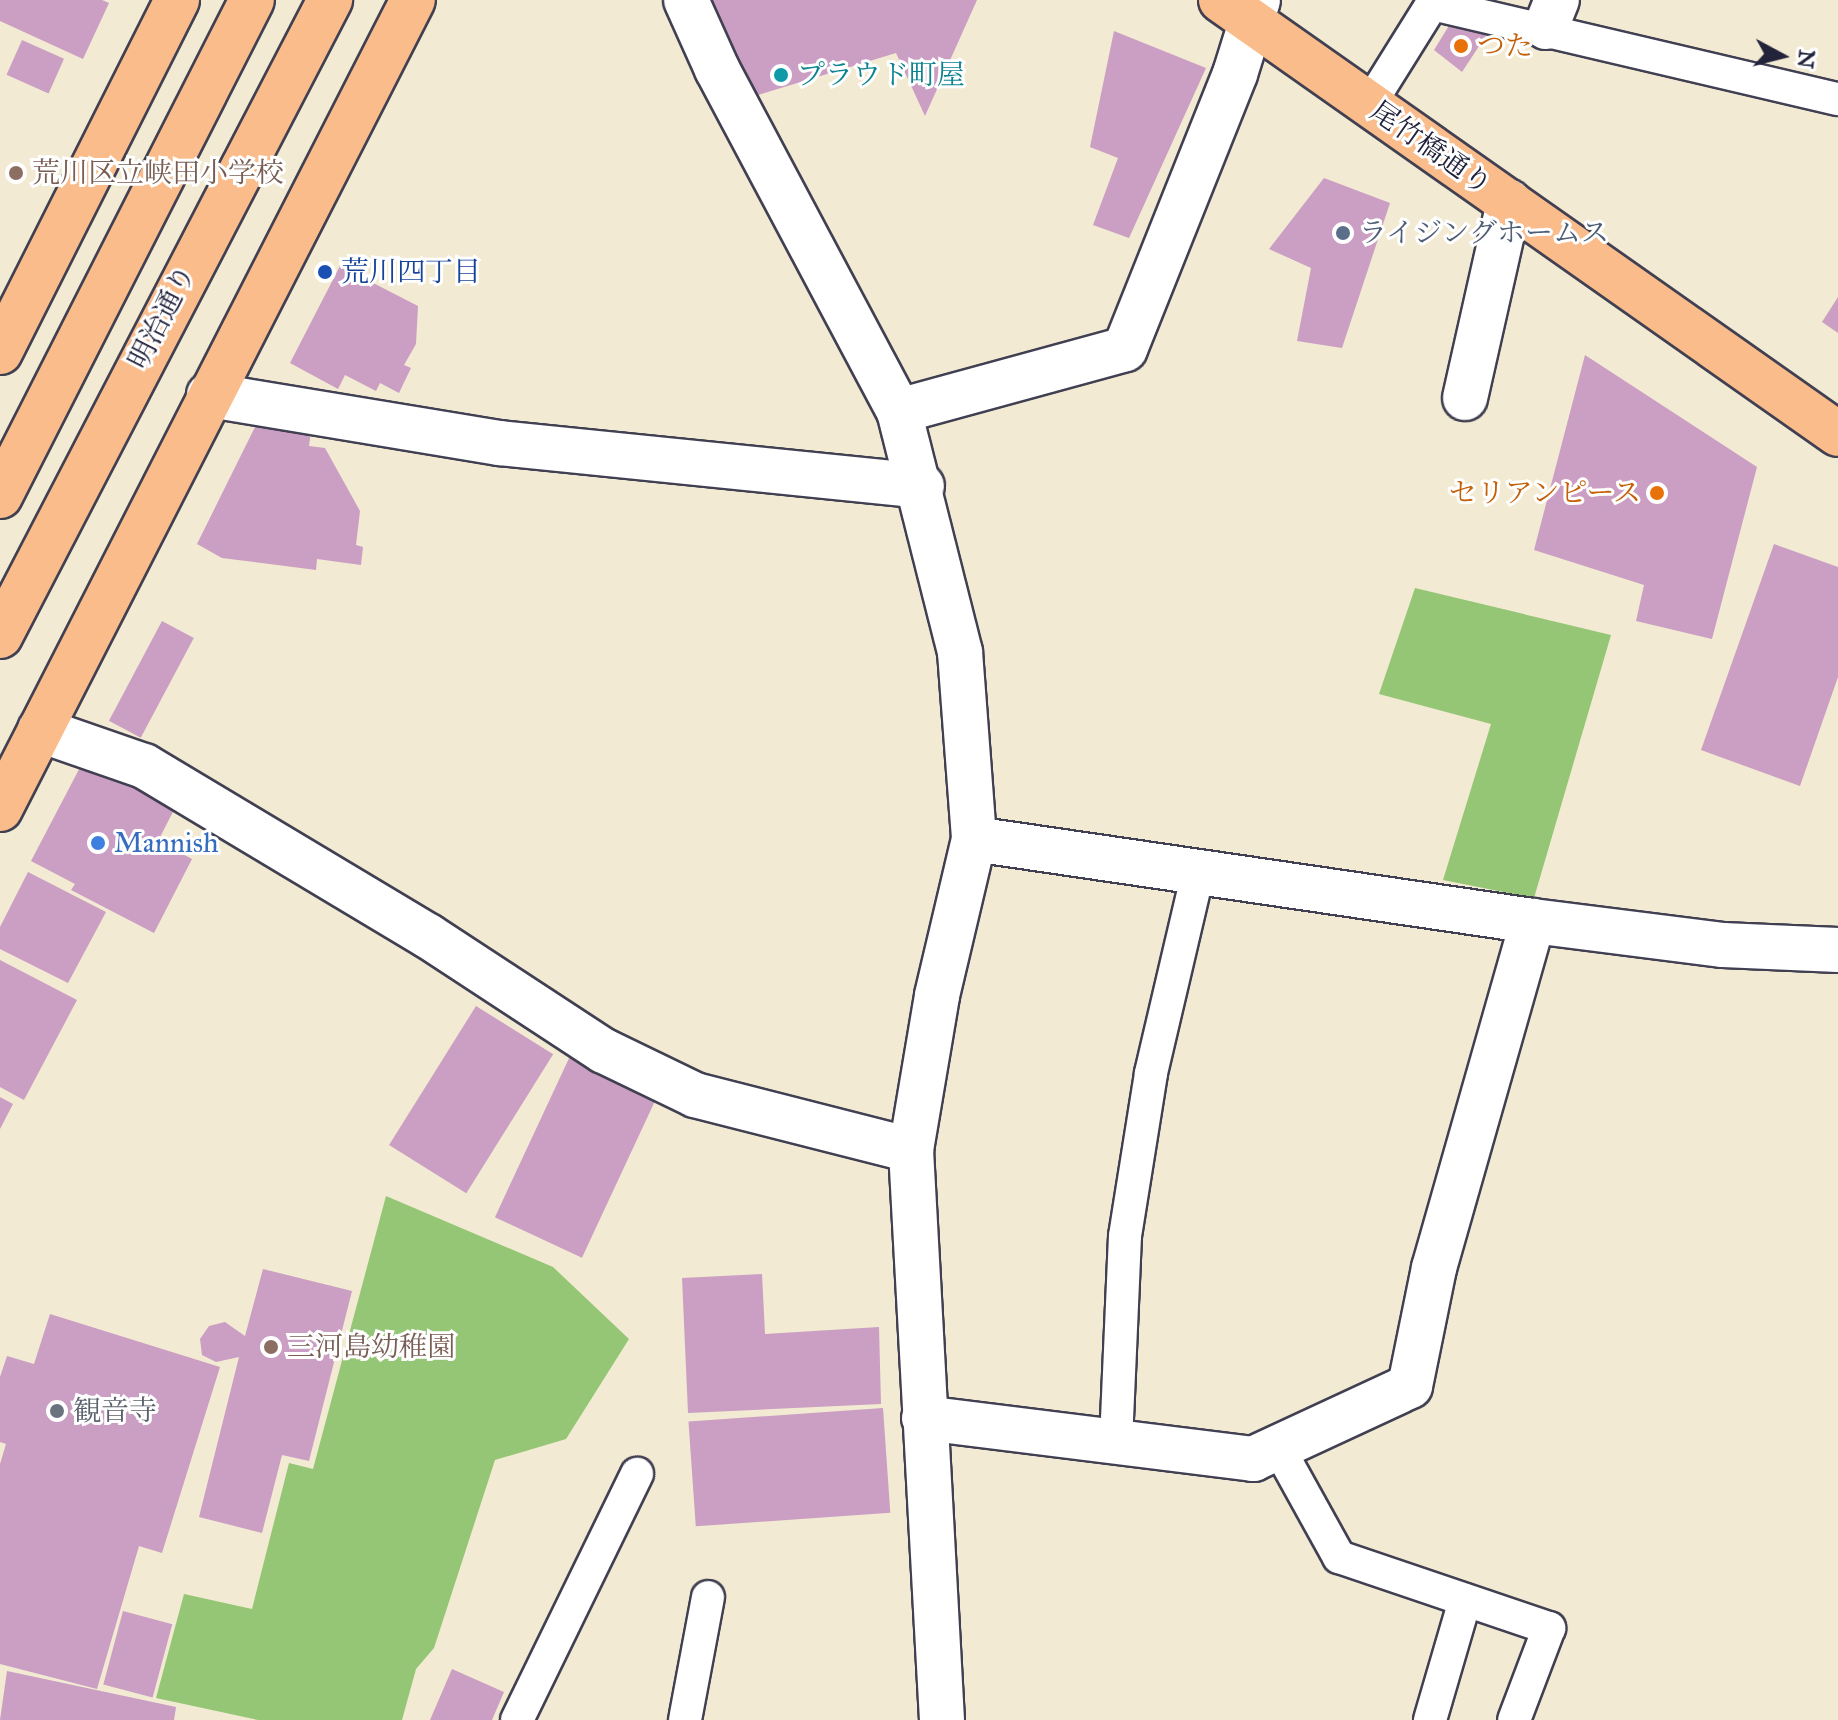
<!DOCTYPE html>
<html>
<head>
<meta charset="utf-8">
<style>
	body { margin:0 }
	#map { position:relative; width:1838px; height:1720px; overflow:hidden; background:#f2ead2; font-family:"IM FELL Great Primer","Noto Serif JP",serif }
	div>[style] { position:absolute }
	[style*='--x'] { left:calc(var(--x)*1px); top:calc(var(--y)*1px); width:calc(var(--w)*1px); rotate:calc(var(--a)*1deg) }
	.green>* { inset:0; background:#95c675 }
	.building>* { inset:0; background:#cb9ec3; transform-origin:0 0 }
	.roads { filter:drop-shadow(2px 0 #414052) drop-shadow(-2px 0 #414052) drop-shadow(0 2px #414052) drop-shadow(0 -2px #414052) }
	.lane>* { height:32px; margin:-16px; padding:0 16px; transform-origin:16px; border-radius:16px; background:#fff }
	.street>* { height:44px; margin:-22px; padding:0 22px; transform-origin:22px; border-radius:22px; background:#fff }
	.primary>* { height:44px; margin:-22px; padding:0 22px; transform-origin:22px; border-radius:22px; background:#f9bc8a }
	.dots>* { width:22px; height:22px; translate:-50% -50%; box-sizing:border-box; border:4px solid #fff; border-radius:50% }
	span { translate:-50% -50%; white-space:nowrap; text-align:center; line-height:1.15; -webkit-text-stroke:6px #fff; paint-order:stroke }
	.food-label { font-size:28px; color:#c56008 }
	.left { translate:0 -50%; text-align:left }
	.right { translate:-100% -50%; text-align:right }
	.culture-label { font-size:28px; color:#0d838f }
	.street-label { font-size:28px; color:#22223b }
	.education-label { font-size:28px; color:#785e54 }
	.service-label { font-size:28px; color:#4e5e75 }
	.transit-label { font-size:28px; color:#164399 }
	.shop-label { font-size:28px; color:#366cbe }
	.worship-label { font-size:28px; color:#5b616d }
	.north { position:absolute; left:1742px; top:16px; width:80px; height:80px; -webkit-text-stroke:6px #fff; paint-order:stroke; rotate:97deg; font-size:22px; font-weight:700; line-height:32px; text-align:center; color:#22223b }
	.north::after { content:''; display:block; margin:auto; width:28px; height:36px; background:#22223b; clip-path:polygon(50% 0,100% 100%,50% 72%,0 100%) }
</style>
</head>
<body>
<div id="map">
	<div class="green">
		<i style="clip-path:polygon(1415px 588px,1611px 635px,1534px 898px,1443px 880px,1491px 724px,1379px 694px)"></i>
		<i style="clip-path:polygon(386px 1196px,553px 1267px,629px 1339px,566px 1439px,495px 1460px,434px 1648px,416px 1669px,402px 1720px,258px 1720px,156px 1698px,184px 1594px,252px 1609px,289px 1463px,313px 1469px)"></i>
	</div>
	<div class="building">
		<i style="clip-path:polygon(0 0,102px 0,109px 3px,83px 59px,0 21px)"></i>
		<i style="clip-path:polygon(708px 0,977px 0,925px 116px,896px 53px,748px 98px)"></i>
		<i style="clip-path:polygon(1450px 24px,1491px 28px,1462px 72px,1434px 50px)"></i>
		<i style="clip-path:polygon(1114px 31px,1206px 68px,1129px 238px,1093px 225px,1118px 158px,1090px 147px)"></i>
		<i style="left:22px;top:40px;width:46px;height:38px;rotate:24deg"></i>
		<i style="clip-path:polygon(1324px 178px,1390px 203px,1342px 348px,1297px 341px,1311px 268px,1269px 249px)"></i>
		<i style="clip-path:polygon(340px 266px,418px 306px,416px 344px,404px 365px,411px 368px,399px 393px,380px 383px,376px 391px,345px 375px,338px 389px,290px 363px)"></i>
		<i style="clip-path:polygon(1838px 297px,1838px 333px,1822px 322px)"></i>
		<i style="clip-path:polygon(1585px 355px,1757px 467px,1712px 639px,1636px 621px,1644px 585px,1534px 550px)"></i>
		<i style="clip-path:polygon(256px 425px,311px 431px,309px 446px,325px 448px,360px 511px,356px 545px,363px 547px,361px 565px,317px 559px,316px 570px,222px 558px,197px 544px)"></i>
		<i style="clip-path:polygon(1774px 544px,1838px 567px,1838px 677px,1800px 786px,1701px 750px)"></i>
		<i style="left:162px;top:621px;width:36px;height:113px;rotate:28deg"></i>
		<i style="clip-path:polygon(86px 756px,177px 804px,158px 841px,192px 859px,154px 933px,71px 890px,75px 884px,31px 861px)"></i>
		<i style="clip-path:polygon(28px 872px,106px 912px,68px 983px,0 949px,0 927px)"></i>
		<i style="clip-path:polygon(0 960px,77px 1000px,24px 1100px,0 1087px)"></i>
		<i style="left:476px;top:1006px;width:91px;height:164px;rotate:32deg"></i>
		<i style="left:571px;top:1054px;width:96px;height:180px;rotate:25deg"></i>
		<i style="clip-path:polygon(0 1097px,13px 1104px,0 1129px)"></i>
		<i style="clip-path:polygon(263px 1269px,352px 1291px,309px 1461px,282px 1455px,262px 1533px,199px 1517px,239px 1357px,216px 1362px,202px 1355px,200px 1339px,209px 1326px,225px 1322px,245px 1336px)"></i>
		<i style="clip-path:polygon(762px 1274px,765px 1334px,879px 1327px,881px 1404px,688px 1413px,682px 1278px)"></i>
		<i style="clip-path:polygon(50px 1314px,220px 1367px,162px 1553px,139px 1546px,97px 1689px,0 1664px,0 1464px,6px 1444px,0 1442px,0 1377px,7px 1356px,34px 1364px)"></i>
		<i style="left:883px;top:1408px;width:105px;height:195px;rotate:86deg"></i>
		<i style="left:123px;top:1611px;width:51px;height:76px;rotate:15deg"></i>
		<i style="clip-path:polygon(452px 1669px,504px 1692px,492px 1720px,430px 1720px)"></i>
		<i style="clip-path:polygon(7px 1671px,176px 1707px,174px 1720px,0 1720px)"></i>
	</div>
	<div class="roads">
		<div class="lane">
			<i style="--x:1369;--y:105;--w:119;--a:-58"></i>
			<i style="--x:1432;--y:4;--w:417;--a:13.2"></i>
			<i style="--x:1116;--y:1442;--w:206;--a:-87.5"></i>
			<i style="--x:1125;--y:1236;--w:165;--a:-80.9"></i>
			<i style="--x:1151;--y:1073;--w:206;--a:-76.8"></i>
			<i style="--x:1278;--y:1447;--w:126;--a:61"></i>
			<i style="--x:1339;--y:1557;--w:222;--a:18.7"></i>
			<i style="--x:1549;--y:1628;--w:98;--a:110.8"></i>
			<i style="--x:517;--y:1720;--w:274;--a:-64"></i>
			<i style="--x:685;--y:1720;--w:125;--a:-79.4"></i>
			<i style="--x:1430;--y:1720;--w:125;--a:-73.7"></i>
		</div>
		<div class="street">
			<i style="--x:686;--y:0;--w:76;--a:65.8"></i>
			<i style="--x:717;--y:69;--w:387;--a:62"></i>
			<i style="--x:899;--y:411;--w:249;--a:75.8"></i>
			<i style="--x:960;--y:652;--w:188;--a:85.7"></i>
			<i style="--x:974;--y:839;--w:161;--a:103.3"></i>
			<i style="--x:937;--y:996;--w:156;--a:99.6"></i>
			<i style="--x:911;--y:1150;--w:571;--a:86.89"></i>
			<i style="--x:1546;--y:27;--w:29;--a:-68"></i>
			<i style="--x:209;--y:395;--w:295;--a:9.4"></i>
			<i style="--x:500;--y:443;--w:424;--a:5.8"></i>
			<i style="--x:1465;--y:398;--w:201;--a:-77.3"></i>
			<i style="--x:899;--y:411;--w:234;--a:-15.3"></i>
			<i style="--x:1125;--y:349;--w:296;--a:-68.2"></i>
			<i style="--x:1235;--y:74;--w:77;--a:-72.7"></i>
			<i style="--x:40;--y:730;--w:110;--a:19.1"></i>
			<i style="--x:144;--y:766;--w:331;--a:30.9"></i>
			<i style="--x:428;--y:936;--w:210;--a:33.2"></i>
			<i style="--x:604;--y:1051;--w:101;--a:25.8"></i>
			<i style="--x:695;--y:1095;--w:223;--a:14.3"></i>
			<i style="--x:974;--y:839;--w:565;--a:8.35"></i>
			<i style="--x:1533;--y:921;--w:192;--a:7.2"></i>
			<i style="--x:1723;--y:945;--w:115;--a:2.5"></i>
			<i style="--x:924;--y:1418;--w:332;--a:7.1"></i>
			<i style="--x:1253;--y:1459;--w:173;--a:-24.9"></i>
			<i style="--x:1410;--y:1386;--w:120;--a:-78.5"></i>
			<i style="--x:1434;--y:1268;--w:361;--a:-74.1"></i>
		</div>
		<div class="primary">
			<i style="--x:1221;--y:0;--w:754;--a:35.12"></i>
			<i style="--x:0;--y:352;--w:394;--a:-63.3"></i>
			<i style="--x:0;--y:496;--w:556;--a:-63.07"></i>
			<i style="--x:0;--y:636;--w:717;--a:-62.58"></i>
			<i style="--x:0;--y:809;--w:908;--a:-62.96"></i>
		</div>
	</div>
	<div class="dots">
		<i style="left:1461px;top:46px;background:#e8710a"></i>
		<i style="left:781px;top:75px;background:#0f9aa8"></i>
		<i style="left:16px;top:173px;background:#8d6e63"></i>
		<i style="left:1343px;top:233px;background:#5c6f8a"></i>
		<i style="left:325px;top:272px;background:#1a4fb4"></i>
		<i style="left:1657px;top:493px;background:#e8710a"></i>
		<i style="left:98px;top:843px;background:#3f7fe0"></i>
		<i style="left:271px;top:1347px;background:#8d6e63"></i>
		<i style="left:57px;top:1411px;background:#6b7280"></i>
	</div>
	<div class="food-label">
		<span class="left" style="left:1477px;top:46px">つた</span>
		<span class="right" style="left:1641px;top:493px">セリアンピース</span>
	</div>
	<div class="culture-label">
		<span class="left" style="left:797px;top:75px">プラウド町屋</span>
	</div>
	<div class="street-label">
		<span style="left:1431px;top:148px;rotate:35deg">尾竹橋通り</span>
		<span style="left:162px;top:317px;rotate:-63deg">明治通り</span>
	</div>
	<div class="education-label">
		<span class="left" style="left:32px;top:173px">荒川区立峡田小学校</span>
		<span class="left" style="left:287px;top:1347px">三河島幼稚園</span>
	</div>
	<div class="service-label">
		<span class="left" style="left:1359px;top:233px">ライジングホームス</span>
	</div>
	<div class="transit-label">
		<span class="left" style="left:341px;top:272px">荒川四丁目</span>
	</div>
	<div class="shop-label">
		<span class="left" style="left:114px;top:843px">Mannish</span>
	</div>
	<div class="worship-label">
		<span class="left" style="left:73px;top:1411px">観音寺</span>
	</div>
	<div class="north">N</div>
</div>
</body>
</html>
